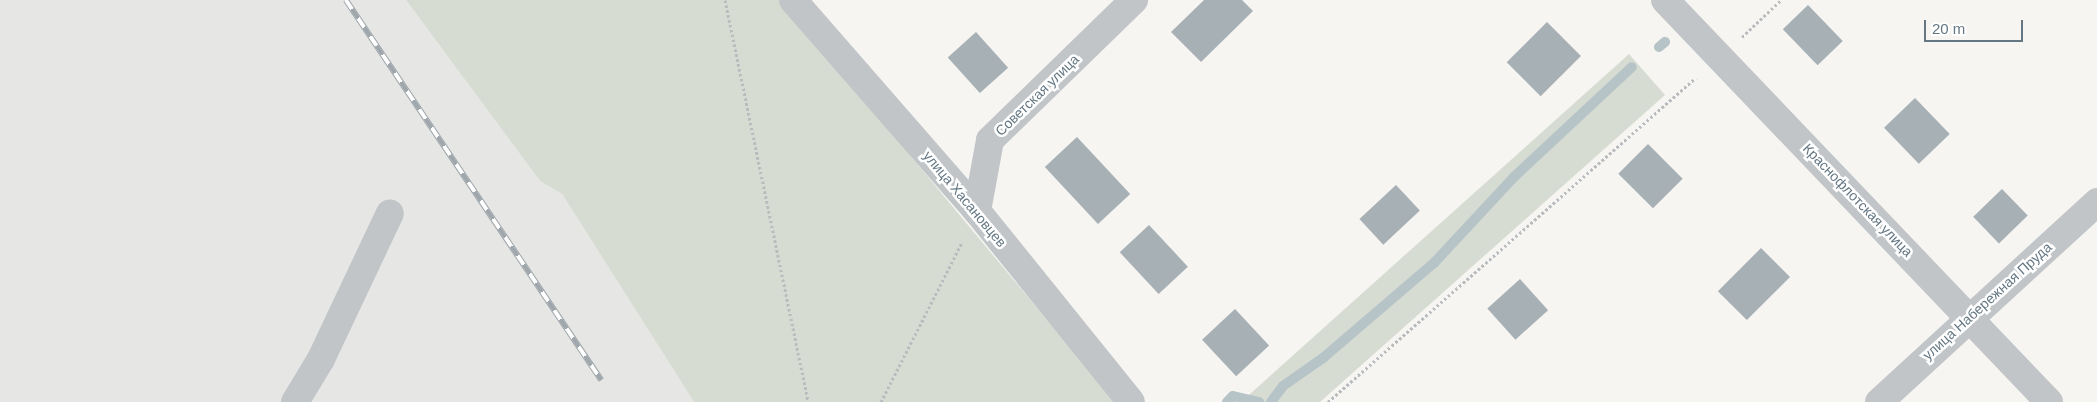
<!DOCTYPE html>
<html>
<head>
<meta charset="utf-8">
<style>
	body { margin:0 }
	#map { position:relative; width:2097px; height:402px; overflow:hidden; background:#f6f5f2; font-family:Helvetica,sans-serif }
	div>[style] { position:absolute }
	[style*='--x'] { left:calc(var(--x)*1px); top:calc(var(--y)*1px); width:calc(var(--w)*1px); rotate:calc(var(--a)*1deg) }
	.built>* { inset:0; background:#e6e7e5 }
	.green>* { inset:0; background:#d7dcd3 }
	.stream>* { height:10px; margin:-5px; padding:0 5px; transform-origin:5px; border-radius:5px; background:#b6c4c7 }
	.building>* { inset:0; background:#a7b0b5; transform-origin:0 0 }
	.path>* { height:3px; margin-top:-1.5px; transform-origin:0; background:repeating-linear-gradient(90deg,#b8bcbe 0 2.5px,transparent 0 5px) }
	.minor>* { height:28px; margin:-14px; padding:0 14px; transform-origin:14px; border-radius:14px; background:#c1c5c8 }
	.rail>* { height:5.5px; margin-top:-2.75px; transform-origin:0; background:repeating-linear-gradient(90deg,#fff 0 11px,#9fa7ac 0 22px); box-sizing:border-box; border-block:1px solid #9fa7ac }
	span { translate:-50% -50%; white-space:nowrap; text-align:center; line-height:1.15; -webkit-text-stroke:5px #fff; paint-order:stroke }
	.street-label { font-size:14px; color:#647783 }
	.scale { position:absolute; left:1924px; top:20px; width:99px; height:22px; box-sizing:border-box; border:2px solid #647783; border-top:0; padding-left:6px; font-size:15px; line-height:18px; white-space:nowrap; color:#647783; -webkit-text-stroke:4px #fff; paint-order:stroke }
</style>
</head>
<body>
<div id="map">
	<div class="built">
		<i style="clip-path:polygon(0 0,406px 0,540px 181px,562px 194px,694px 402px,0 402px)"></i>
	</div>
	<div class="green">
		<i style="clip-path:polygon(406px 0,781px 0,1115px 402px,694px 402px,562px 194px,540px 181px)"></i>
		<i style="clip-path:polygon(1629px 54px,1665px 95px,1320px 402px,1241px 402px)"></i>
	</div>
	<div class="stream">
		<i style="--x:1659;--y:47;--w:8;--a:-40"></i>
		<i style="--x:1227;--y:402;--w:8;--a:-45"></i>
		<i style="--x:1233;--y:396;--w:27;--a:13"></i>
		<i style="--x:1271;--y:402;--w:20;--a:-53"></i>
		<i style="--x:1283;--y:386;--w:49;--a:-35"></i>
		<i style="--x:1323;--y:358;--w:146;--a:-40.6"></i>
		<i style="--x:1434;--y:263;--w:117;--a:-47.1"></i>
		<i style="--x:1514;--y:177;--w:161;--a:-43"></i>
	</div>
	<div class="building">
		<i style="clip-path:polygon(1204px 0,1242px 0,1253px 11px,1201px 62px,1171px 32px)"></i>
		<i style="left:1808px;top:5px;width:50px;height:35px;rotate:46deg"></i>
		<i style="left:1547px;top:22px;width:48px;height:57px;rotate:45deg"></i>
		<i style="left:976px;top:32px;width:48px;height:38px;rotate:48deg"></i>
		<i style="left:1915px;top:98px;width:50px;height:43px;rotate:46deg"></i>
		<i style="left:1077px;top:137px;width:78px;height:44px;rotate:47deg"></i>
		<i style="left:1648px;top:144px;width:49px;height:42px;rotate:45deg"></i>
		<i style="left:1396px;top:185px;width:35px;height:50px;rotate:47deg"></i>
		<i style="left:2002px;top:189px;width:37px;height:40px;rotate:46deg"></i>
		<i style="left:1149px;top:225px;width:57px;height:40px;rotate:47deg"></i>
		<i style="left:1761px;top:248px;width:41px;height:61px;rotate:45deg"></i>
		<i style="left:1520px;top:279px;width:42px;height:44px;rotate:48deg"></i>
		<i style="left:1235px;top:309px;width:50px;height:45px;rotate:47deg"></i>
	</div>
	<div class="path">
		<i style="--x:725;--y:0;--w:410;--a:78.3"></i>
		<i style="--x:1742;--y:37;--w:54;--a:-43.5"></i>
		<i style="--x:881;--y:402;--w:179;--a:-63.1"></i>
		<i style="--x:1328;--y:402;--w:490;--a:-41.4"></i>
	</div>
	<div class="minor">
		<i style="--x:793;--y:0;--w:280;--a:48.9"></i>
		<i style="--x:977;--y:211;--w:245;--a:51.1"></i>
		<i style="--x:1665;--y:0;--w:556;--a:46.31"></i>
		<i style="--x:977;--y:211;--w:72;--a:-79.6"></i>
		<i style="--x:990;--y:140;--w:201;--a:-44.2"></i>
		<i style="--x:295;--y:402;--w:50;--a:-58.8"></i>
		<i style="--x:321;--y:359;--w:161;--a:-64.7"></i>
		<i style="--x:1879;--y:402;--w:296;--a:-42.5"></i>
	</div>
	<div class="rail">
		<i style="--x:346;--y:0;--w:458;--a:56.1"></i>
	</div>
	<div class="street-label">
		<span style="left:1037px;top:95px;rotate:-44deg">Советская улица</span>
		<span style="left:965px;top:199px;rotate:50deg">улица Хасановцев</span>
		<span style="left:1858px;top:200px;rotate:46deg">Краснофлотская улица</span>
		<span style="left:1987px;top:301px;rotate:-42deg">улица Набережная Пруда</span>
	</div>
	<div class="scale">20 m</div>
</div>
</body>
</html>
